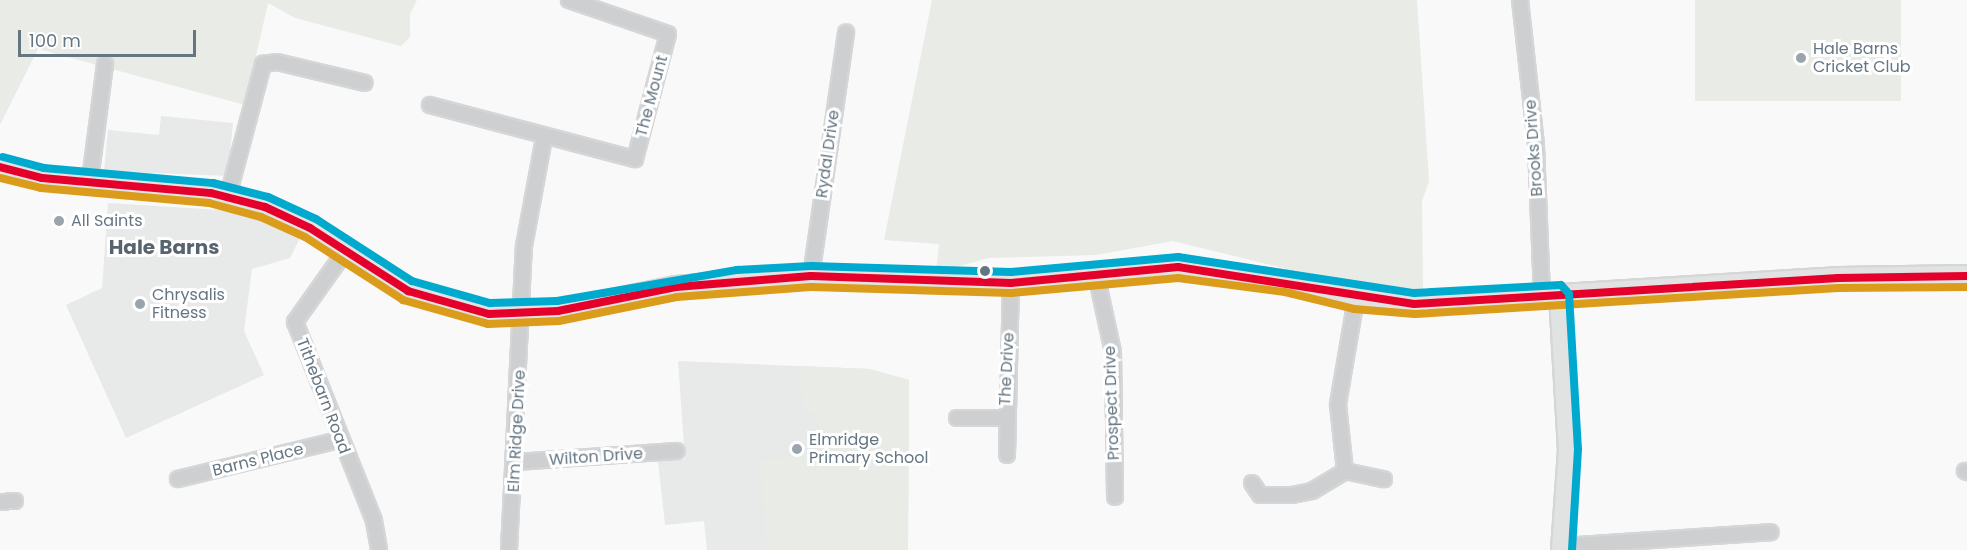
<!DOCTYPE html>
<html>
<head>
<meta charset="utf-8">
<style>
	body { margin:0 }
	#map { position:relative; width:1967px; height:550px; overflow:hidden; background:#f9f9f9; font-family:Poppins,sans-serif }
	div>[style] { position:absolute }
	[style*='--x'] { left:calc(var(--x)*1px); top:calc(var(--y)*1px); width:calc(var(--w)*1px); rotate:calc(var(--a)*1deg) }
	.built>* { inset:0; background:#e8e9e9 }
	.green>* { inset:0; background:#e8ebe6; transform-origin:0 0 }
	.roads { filter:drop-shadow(2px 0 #d5d6d7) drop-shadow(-2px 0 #d5d6d7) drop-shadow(0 2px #d5d6d7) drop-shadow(0 -2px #d5d6d7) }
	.street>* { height:14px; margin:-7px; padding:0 7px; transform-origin:7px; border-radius:7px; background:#cecfd0 }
	.secondary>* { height:18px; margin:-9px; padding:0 9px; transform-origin:9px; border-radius:9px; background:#e1e2e2 }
	.primary>* { height:21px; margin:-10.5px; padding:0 10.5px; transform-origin:10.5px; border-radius:10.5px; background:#e1e2e2 }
	.bus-1>* { height:8px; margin:-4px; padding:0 4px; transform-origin:4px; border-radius:4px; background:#e4002b }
	.bus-2>* { height:8px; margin:-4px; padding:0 4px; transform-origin:4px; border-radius:4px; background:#da9c1a }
	.bus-3>* { height:8px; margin:-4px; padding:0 4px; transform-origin:4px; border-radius:4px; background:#00a9ce }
	.dots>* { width:16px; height:16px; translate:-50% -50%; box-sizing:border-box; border:3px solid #fff; border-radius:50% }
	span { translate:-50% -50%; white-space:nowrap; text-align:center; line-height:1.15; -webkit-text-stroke:6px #fff; paint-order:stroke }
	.poi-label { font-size:16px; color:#657683 }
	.left { translate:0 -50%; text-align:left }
	.street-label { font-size:16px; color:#657683 }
	.quarter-label { font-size:20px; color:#57646e; font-weight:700 }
	.scale { position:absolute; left:18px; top:30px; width:178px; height:27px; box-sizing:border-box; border:3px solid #657683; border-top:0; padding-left:8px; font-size:18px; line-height:21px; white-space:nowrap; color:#657683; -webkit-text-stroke:4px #fff; paint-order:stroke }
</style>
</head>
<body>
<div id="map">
	<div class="built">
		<i style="clip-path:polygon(161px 116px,233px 123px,228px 176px,104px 171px,108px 130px,159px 135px)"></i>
		<i style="clip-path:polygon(108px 203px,254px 212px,301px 236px,290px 258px,252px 269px,244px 331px,264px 375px,126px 438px,66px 305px,102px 288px)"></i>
		<i style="clip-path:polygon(678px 361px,870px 369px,909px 380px,908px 550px,707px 550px,704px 521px,665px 525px,658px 461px,685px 459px)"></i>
	</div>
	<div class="green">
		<i style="clip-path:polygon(0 0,417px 0,410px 14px,410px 37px,401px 46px,295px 18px,268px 3px,245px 105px,38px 49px,0 125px)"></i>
		<i style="clip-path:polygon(932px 0,1417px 0,1429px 181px,1422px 201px,1423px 290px,1352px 285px,1173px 241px,1096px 255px,988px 258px,936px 273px,939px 244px,884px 240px)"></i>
		<i style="left:1695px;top:0;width:206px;height:101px"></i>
		<i style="clip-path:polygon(799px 366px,870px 369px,909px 380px,908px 550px,767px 550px,760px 461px,819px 452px,815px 413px,804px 414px)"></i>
	</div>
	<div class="roads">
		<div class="street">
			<i style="--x:1520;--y:0;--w:147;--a:83.7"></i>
			<i style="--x:1536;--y:146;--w:150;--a:87.7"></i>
			<i style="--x:430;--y:105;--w:212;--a:14.8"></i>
			<i style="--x:635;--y:159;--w:129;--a:-75.2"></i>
			<i style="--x:668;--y:34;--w:105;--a:-161"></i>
			<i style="--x:90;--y:180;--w:117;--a:-82.6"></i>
			<i style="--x:228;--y:196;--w:137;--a:-75.1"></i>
			<i style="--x:263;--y:64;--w:14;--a:-8"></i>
			<i style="--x:277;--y:62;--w:90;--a:13.4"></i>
			<i style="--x:344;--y:253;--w:85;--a:125.4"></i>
			<i style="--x:295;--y:322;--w:214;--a:68.3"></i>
			<i style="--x:374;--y:521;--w:29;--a:80"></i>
			<i style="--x:1096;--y:274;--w:80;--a:77.7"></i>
			<i style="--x:1113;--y:352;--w:145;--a:89.2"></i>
			<i style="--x:811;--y:276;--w:246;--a:-81.8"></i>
			<i style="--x:957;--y:418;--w:47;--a:0"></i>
			<i style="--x:1007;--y:455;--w:172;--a:-88.7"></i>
			<i style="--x:516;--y:462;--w:161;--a:-3.9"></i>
			<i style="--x:1345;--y:471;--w:40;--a:12"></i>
			<i style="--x:1965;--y:471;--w:2;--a:27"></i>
			<i style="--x:178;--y:479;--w:166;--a:-13.6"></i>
			<i style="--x:1252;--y:483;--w:14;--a:56"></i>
			<i style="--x:1260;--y:495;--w:32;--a:0"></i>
			<i style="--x:1292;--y:495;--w:20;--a:-11"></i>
			<i style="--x:1312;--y:491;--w:39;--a:-31"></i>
			<i style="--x:1345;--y:471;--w:67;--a:-96"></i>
			<i style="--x:1338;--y:404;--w:107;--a:-80.3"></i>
			<i style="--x:0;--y:502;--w:15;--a:-4"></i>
			<i style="--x:1562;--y:546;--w:209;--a:-3.8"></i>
			<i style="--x:509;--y:550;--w:304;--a:-87.2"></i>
			<i style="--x:524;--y:246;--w:110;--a:-79.5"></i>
		</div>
		<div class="secondary">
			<i style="--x:1559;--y:295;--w:155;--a:86.7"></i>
			<i style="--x:1568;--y:450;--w:100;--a:94"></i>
		</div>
		<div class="primary">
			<i style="--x:0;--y:167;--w:43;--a:14.7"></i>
			<i style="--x:42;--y:178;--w:170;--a:5.1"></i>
			<i style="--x:211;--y:193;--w:56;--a:14.5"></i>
			<i style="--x:265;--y:207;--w:50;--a:25"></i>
			<i style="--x:310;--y:228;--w:117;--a:32.7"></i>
			<i style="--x:408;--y:291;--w:84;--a:15.9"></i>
			<i style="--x:489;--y:314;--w:69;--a:-2.5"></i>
			<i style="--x:558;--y:311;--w:120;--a:-11.5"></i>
			<i style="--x:676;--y:287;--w:135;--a:-4.7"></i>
			<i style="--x:811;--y:276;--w:200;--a:2"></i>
			<i style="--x:1011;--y:283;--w:168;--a:-5.5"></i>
			<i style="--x:1178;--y:267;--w:110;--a:7.8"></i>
			<i style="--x:1287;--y:282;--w:71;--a:13.8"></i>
			<i style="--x:1356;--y:299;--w:58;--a:4.9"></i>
			<i style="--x:1414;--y:304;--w:425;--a:-3.5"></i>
			<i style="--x:1838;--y:278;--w:129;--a:-0.9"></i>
		</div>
	</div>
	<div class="bus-1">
		<i style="--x:0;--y:167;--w:43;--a:14.7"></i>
		<i style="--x:42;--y:178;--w:170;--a:5.1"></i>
		<i style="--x:211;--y:193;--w:56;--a:14.5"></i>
		<i style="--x:265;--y:207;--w:50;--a:25"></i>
		<i style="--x:310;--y:228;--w:117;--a:32.7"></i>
		<i style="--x:408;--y:291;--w:84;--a:15.9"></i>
		<i style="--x:489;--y:314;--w:69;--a:-2.5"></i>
		<i style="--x:558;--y:311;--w:120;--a:-11.5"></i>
		<i style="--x:676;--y:287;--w:135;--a:-4.7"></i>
		<i style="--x:811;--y:276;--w:200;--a:2"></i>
		<i style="--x:1011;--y:283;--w:168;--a:-5.5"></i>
		<i style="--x:1178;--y:267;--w:239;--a:8.9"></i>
		<i style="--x:1414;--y:304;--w:425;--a:-3.5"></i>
		<i style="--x:1838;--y:278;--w:129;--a:-0.9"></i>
	</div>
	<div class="bus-2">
		<i style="--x:0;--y:178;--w:42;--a:13.7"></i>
		<i style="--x:41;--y:188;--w:169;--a:5.1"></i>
		<i style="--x:209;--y:203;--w:54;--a:15.1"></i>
		<i style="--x:261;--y:217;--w:48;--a:24.4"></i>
		<i style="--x:305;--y:237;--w:117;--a:32.7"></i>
		<i style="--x:403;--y:300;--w:88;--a:15.8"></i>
		<i style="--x:488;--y:324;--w:71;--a:-2.4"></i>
		<i style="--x:559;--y:321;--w:120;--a:-11.5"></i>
		<i style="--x:677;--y:297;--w:134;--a:-4.3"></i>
		<i style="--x:811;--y:287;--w:200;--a:1.7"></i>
		<i style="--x:1011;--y:293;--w:168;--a:-5.1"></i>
		<i style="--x:1178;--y:278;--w:108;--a:7.5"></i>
		<i style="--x:1285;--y:292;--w:71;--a:13.8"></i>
		<i style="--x:1354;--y:309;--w:61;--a:4.7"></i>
		<i style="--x:1415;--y:314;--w:424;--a:-3.5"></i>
		<i style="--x:1838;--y:288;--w:129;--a:-0.4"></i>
	</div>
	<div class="bus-3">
		<i style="--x:3;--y:157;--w:42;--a:15"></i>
		<i style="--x:44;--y:168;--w:170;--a:5.1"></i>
		<i style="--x:213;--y:183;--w:57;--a:14.3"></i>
		<i style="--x:268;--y:197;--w:53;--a:24.6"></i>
		<i style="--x:316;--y:219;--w:114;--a:32.9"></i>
		<i style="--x:412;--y:281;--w:81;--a:15.8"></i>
		<i style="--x:490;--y:303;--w:67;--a:-1.7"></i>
		<i style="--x:557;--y:301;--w:183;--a:-9.8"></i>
		<i style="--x:737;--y:270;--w:74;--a:-3.1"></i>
		<i style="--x:811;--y:266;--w:200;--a:1.7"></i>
		<i style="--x:1011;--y:272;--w:168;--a:-5.1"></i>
		<i style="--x:1178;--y:257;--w:239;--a:8.7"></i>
		<i style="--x:1414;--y:293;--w:147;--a:-3.1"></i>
		<i style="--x:1561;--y:285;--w:12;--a:48"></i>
		<i style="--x:1569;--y:294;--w:155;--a:86.7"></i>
		<i style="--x:1578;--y:449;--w:101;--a:93.4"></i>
	</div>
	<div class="dots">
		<i style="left:1801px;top:58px;background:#99a4ac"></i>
		<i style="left:59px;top:221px;background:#99a4ac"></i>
		<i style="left:985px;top:271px;background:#657683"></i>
		<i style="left:140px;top:304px;background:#99a4ac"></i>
		<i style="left:797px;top:449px;background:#99a4ac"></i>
	</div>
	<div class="poi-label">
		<span class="left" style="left:1813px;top:58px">Hale Barns<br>Cricket Club</span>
		<span class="left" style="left:71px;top:221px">All Saints</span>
		<span class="left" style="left:152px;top:304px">Chrysalis<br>Fitness</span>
		<span class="left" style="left:809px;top:449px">Elmridge<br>Primary School</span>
	</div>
	<div class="street-label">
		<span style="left:652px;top:96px;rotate:-75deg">The Mount</span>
		<span style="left:1534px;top:148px;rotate:-94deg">Brooks Drive</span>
		<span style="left:828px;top:154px;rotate:-82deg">Rydal Drive</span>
		<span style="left:1007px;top:369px;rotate:-87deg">The Drive</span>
		<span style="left:323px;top:396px;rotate:69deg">Tithebarn Road</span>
		<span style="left:1112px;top:403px;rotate:-92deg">Prospect Drive</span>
		<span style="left:517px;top:431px;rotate:-87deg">Elm Ridge Drive</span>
		<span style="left:596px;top:457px;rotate:-4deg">Wilton Drive</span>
		<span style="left:258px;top:460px;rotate:-14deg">Barns Place</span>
	</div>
	<div class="quarter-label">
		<span style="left:164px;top:247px">Hale Barns</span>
	</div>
	<div class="scale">100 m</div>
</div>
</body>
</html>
